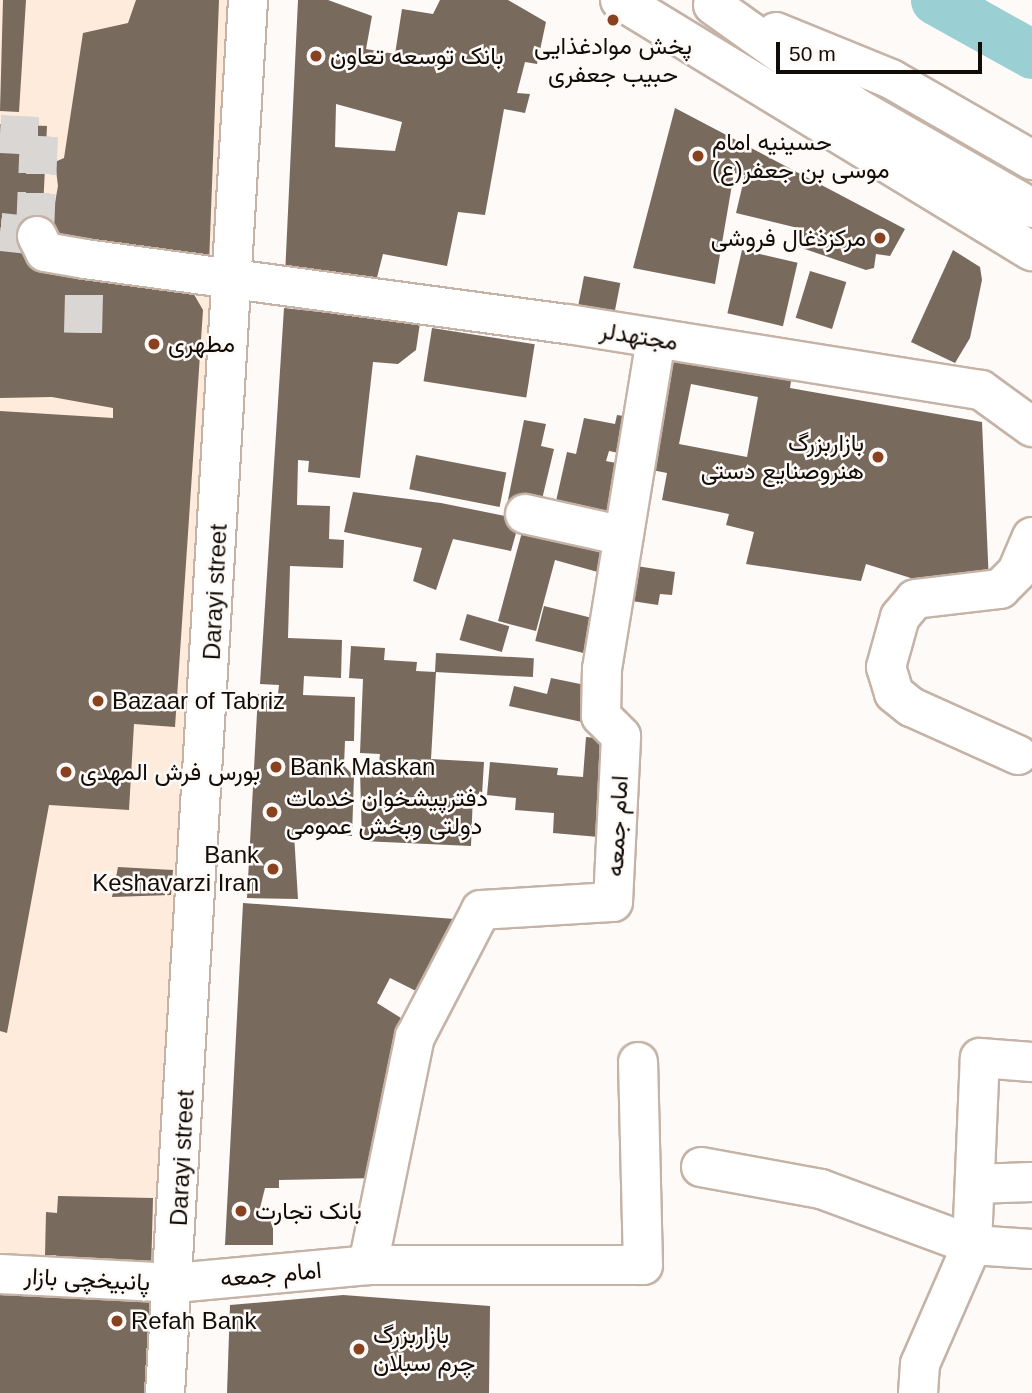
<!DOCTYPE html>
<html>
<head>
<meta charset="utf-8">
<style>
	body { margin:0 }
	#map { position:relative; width:1032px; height:1393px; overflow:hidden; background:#fefaf8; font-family:Arial,Vazirmatn,sans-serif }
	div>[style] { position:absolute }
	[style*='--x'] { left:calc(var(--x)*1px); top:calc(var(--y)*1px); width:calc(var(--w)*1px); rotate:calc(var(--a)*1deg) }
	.built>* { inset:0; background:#feebdc }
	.river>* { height:49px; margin:-24.5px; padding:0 24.5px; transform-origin:24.5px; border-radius:24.5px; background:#9ad0d3 }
	.building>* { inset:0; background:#796a5e; transform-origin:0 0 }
	.minor-tunnel>* { height:38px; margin-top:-19px; transform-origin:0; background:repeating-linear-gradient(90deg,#dad6d4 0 38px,transparent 0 57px) }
	.roads { filter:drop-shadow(2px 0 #c4b3a6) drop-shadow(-2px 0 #c4b3a6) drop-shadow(0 2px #c4b3a6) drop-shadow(0 -2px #c4b3a6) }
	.minor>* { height:38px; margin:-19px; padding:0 19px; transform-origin:19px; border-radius:19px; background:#fff }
	.major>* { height:38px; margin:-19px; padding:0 19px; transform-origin:19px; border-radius:19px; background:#fff }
	.highway>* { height:38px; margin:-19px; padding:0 19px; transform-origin:19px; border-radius:19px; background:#fff }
	.dots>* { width:19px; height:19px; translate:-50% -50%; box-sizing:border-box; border:4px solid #fefaf8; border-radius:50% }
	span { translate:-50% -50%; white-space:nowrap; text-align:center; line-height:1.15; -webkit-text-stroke:5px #fefaf8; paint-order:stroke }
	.poi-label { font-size:24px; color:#110c07 }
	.left { translate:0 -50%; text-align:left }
	.right { translate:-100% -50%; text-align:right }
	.street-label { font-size:24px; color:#110c07 }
	.scale { position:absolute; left:776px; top:42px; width:206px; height:32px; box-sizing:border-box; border:4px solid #110c07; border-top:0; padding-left:9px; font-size:21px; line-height:24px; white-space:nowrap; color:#110c07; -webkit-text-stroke:5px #fefaf8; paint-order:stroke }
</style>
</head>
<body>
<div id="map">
	<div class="built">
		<i style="clip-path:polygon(0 0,229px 0,154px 1393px,0 1393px)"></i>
	</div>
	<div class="river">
		<i style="--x:935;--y:0;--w:111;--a:29.1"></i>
	</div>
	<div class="building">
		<i style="clip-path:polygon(3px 0,26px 0,19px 112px,0 111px)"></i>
		<i style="clip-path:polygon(136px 0,219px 0,209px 264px,48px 241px,58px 186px,55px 162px,64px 158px,83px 33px,128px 23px)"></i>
		<i style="clip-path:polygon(evenodd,298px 0,328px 0,372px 16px,366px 49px,395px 54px,402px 9px,433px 14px,440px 0,508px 0,546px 22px,537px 64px,525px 62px,517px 93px,530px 94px,525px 113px,504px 109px,485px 215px,458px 212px,447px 266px,383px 254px,374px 289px,285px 275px,298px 0,336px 104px,402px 122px,395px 151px,335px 147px,336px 104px)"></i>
		<i style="clip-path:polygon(675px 108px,905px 229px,890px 256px,876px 254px,874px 268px,866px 270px,796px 246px,802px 229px,736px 213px,745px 175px,734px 173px,715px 284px,633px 268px)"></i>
		<i style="clip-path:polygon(0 124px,47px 126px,42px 230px,185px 279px,203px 310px,175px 727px,134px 724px,129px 810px,49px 805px,7px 1033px,0 1031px,0 411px,113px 418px,113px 408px,52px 397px,0 398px)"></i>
		<i style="left:742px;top:250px;width:57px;height:65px;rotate:13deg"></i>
		<i style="clip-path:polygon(953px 250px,980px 267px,982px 280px,970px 338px,955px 363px,911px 342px)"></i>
		<i style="left:810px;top:271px;width:38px;height:49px;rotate:17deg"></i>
		<i style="left:584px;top:276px;width:37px;height:30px;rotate:11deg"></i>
		<i style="clip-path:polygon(284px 308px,420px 323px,416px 350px,398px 364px,373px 362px,360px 478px,308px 472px,309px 461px,298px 460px,297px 505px,330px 506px,329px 539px,344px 540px,343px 568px,290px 566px,288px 638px,342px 640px,341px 678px,304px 676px,303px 695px,355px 697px,354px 741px,345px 741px,344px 766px,354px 776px,352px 836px,294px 834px,298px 899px,247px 898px,258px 694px,278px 694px,279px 685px,260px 684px)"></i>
		<i style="left:432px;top:328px;width:104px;height:54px;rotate:9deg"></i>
		<i style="clip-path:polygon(evenodd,669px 354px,792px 374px,790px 388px,982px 422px,989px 583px,946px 589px,866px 564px,861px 581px,746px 564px,754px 532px,726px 525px,729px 514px,662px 500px,667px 473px,647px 469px,669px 354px,691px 384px,758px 397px,747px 457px,679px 444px,691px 384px)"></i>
		<i style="clip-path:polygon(617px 415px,637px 418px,629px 455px,609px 451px,606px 461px,631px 466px,618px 524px,554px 510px,567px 452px,576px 454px,584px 418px,615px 424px)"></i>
		<i style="clip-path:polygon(524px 420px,546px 424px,541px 446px,554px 449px,539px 512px,507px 505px)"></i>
		<i style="left:416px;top:455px;width:92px;height:35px;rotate:11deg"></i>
		<i style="clip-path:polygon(353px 492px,441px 503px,520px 519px,511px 551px,453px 539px,436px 590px,413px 581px,422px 548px,344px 532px)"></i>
		<i style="clip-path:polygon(525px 521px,619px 547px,612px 576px,555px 560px,536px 631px,498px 621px)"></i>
		<i style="clip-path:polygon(630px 565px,675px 572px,672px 595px,660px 594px,658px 605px,625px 600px)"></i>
		<i style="left:544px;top:606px;width:63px;height:36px;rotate:14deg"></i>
		<i style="left:467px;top:614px;width:44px;height:27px;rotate:16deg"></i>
		<i style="clip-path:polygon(351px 646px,385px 648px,384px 660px,417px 662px,416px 671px,436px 672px,431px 759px,484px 762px,482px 795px,473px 794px,471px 846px,362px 841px,360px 771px,411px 768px,413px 782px,414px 764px,379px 763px,380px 754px,360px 753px,363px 679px,349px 678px)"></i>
		<i style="left:436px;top:653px;width:98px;height:19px;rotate:3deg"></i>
		<i style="clip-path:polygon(551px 678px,590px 686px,582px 722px,509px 706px,514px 686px,547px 694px)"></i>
		<i style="clip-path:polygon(586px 737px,618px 740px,610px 838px,553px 833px,554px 813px,515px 810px,516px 798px,487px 795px,490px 762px,558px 768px,557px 775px,583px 777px)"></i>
		<i style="clip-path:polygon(118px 867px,173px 870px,171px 895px,112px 897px)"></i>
		<i style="clip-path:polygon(243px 903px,468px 920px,428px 997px,390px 978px,377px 1003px,401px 1018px,378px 1178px,279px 1180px,279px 1188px,265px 1188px,257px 1220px,273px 1220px,273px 1245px,225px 1245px)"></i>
		<i style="clip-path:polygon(58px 1196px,153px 1198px,151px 1273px,56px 1272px,56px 1255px,45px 1255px,46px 1212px,57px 1213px)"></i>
		<i style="left:0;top:1281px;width:154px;height:112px;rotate:4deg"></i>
		<i style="clip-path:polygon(343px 1295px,490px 1306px,489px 1393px,227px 1393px,230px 1305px)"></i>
	</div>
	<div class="minor-tunnel">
		<i style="--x:0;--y:134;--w:39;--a:3"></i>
		<i style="--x:39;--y:136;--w:95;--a:92.4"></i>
		<i style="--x:0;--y:232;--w:37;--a:6"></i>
		<i style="--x:83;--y:333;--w:74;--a:-88.5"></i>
	</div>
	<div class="roads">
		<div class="minor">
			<i style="--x:37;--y:236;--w:18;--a:63"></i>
			<i style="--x:45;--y:252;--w:41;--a:9.9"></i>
			<i style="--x:85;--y:259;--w:487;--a:7.7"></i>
			<i style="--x:568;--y:324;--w:418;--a:9.1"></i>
			<i style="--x:981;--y:390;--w:63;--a:36"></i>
			<i style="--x:525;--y:514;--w:101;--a:12.5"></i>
			<i style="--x:1018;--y:755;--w:117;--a:-155.8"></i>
			<i style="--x:911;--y:707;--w:22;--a:-141"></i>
			<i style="--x:894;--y:693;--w:27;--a:-107"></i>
			<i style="--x:886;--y:667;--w:52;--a:-74.4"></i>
			<i style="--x:900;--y:617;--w:23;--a:-50"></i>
			<i style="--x:915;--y:599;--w:86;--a:-6.7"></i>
			<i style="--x:1000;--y:589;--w:24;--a:-45"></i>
			<i style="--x:1017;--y:572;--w:38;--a:-67"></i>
			<i style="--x:701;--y:1167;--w:122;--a:10.4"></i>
			<i style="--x:821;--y:1189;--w:161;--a:20.3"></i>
			<i style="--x:972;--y:1245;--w:60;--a:3.8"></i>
			<i style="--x:975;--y:1184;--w:57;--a:-2"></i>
			<i style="--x:368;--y:1265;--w:275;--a:0"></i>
			<i style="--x:643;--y:1265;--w:203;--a:-91.4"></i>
			<i style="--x:0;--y:1274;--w:175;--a:2.9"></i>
			<i style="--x:175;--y:1283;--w:194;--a:-5.3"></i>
			<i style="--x:368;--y:1265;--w:233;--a:-78.4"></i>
			<i style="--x:415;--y:1037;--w:143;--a:-62.5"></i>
			<i style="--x:481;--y:910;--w:132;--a:-3.5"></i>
			<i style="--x:613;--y:902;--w:166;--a:-87.2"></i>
			<i style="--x:621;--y:736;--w:28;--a:-135"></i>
			<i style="--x:601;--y:716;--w:47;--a:-88.8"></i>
			<i style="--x:602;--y:669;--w:334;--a:-80.7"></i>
			<i style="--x:918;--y:1393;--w:29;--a:-86"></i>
			<i style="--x:920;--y:1364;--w:130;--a:-66.4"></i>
			<i style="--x:972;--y:1245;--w:187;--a:-87.6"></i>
			<i style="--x:980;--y:1058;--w:52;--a:4.4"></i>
		</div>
		<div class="major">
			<i style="--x:620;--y:0;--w:482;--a:31.4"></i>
			<i style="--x:165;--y:1393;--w:1395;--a:-86.59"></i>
		</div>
		<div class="highway">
			<i style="--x:713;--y:5;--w:179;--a:35.5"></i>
			<i style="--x:859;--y:109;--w:199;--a:29.8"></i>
			<i style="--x:776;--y:32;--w:124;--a:22.2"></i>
			<i style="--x:891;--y:79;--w:163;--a:29.9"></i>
		</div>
	</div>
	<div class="dots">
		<i style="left:613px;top:20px;background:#89421f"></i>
		<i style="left:316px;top:56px;background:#89421f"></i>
		<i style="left:698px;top:156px;background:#89421f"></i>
		<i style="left:880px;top:238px;background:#89421f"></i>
		<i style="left:154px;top:344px;background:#89421f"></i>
		<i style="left:878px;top:457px;background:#89421f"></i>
		<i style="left:98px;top:701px;background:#89421f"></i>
		<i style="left:276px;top:767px;background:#89421f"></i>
		<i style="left:66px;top:772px;background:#89421f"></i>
		<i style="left:272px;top:812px;background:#89421f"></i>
		<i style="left:273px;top:869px;background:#89421f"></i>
		<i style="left:241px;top:1211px;background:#89421f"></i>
		<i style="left:117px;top:1321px;background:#89421f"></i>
		<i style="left:359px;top:1349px;background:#89421f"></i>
	</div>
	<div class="poi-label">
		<span style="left:613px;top:60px">پخش موادغذایی<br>حبیب جعفری</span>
		<span class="left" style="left:330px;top:56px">بانک توسعه تعاون</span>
		<span class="left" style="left:712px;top:156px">حسینیه امام<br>موسی بن جعفر(ع)</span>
		<span class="right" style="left:866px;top:238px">مرکزذغال فروشی</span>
		<span class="left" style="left:168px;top:344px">مطهری</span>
		<span class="right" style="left:864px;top:457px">بازاربزرگ<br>هنروصنایع دستی</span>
		<span class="left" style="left:112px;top:701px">Bazaar of Tabriz</span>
		<span class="left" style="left:290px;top:767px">Bank Maskan</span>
		<span class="left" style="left:80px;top:772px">بورس فرش المهدی</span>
		<span class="left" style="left:286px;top:812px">دفترپیشخوان خدمات<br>دولتی وبخش عمومی</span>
		<span class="right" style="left:259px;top:869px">Bank<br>Keshavarzi Iran</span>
		<span class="left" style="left:255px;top:1211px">بانک تجارت</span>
		<span class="left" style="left:131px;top:1321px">Refah Bank</span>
		<span class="left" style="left:373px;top:1349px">بازاربزرگ<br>چرم سبلان</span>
	</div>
	<div class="street-label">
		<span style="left:639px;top:336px;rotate:9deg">مجتهدلر</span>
		<span style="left:215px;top:592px;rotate:-87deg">Darayi street</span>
		<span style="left:617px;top:826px;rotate:-87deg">امام جمعه</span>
		<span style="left:182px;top:1158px;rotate:-87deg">Darayi street</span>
		<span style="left:271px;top:1274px;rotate:-5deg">امام جمعه</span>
		<span style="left:87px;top:1279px;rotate:3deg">پانبیخچی بازار</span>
	</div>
	<div class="scale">50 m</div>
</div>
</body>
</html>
